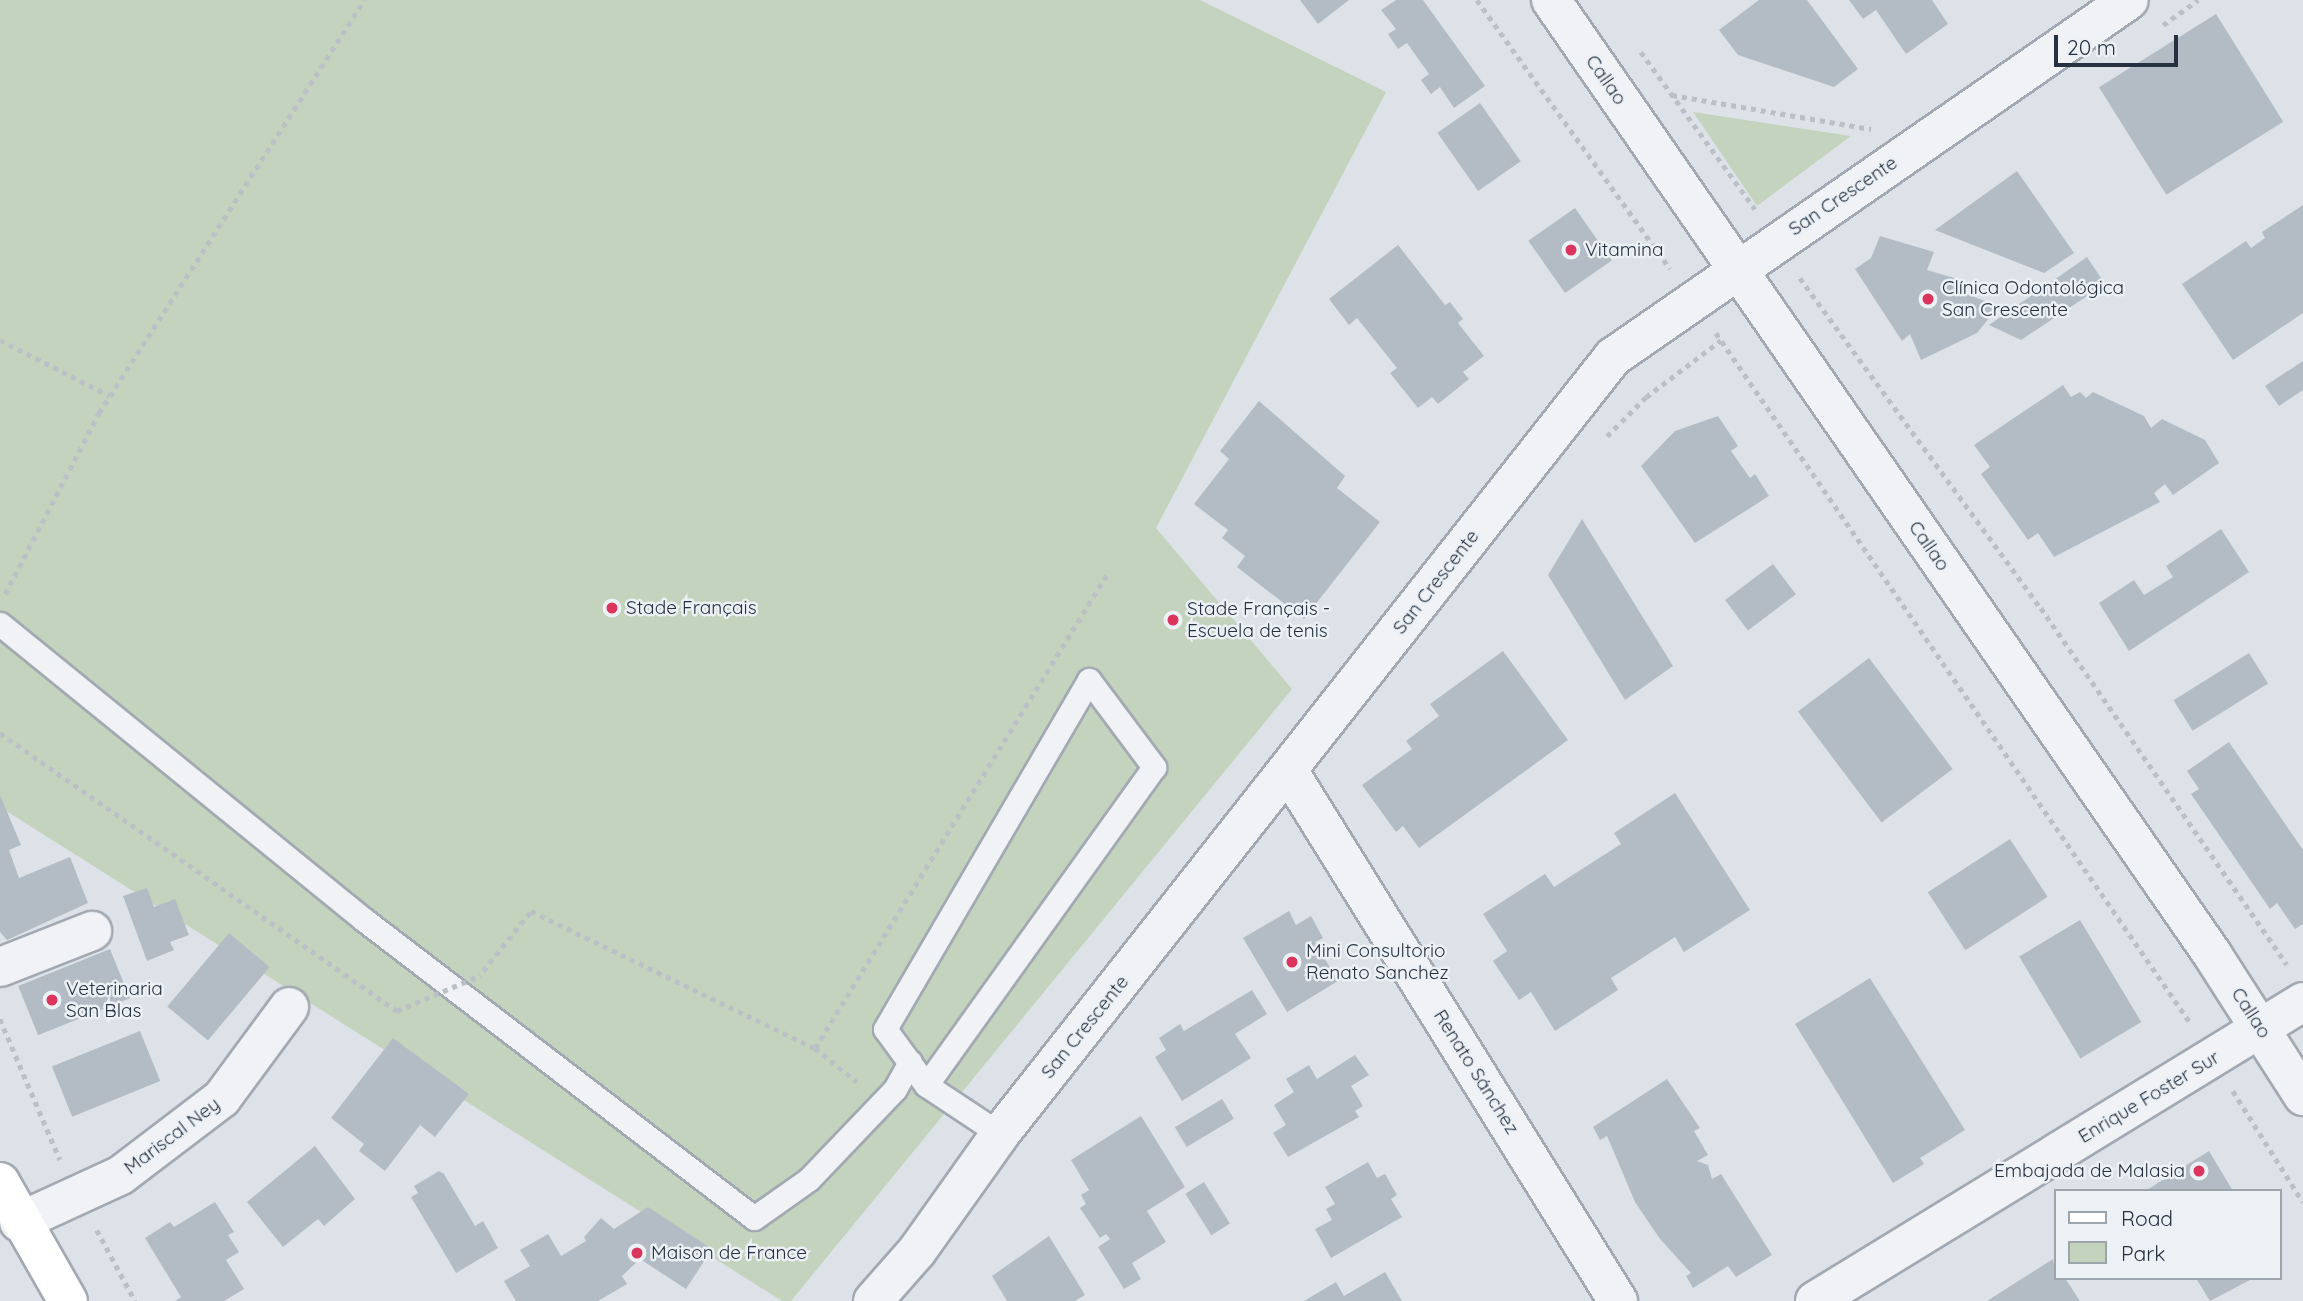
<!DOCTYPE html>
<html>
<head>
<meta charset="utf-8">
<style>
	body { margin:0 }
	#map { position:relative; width:2303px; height:1301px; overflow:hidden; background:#dde2e8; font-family:Quicksand,sans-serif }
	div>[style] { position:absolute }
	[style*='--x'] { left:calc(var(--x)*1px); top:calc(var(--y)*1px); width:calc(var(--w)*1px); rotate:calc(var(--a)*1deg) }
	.green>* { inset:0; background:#c4d3bd }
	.building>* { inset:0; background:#b3bcc5; transform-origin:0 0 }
	.path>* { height:4.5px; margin-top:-2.25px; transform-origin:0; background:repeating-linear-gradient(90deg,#bbc0c7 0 5px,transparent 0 10px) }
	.roads { filter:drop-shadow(2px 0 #a2a9b2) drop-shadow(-2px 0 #a2a9b2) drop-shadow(0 2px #a2a9b2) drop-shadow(0 -2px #a2a9b2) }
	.service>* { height:23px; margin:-11.5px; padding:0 11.5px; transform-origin:11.5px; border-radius:11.5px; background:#f0f2f6 }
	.minor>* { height:38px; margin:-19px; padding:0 19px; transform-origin:19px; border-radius:19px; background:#f0f2f6 }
	.secondary>* { height:38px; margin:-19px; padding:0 19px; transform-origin:19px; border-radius:19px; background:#fff }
	.path-bridge>* { height:4.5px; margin-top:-2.25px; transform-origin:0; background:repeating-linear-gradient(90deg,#bbc0c7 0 5px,transparent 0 10px) }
	.dots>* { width:19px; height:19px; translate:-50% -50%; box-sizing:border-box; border:4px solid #ecf1f6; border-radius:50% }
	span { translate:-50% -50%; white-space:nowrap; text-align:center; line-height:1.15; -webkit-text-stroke:5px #ecf1f6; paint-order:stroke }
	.street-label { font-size:19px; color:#253140 }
	.poi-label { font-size:19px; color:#253140 }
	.left { translate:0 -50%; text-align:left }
	.right { translate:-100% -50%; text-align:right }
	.legend { position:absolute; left:2054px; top:1189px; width:228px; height:91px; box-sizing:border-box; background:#ecf1f6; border:2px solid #9ca4ad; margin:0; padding:9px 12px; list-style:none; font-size:21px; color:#253140 }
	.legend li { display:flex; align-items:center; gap:14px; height:35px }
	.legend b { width:35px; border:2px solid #9ca4ad }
	.scale { position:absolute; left:2054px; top:35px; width:124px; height:32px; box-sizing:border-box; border:4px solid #253140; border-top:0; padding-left:9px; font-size:21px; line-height:24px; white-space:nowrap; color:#253140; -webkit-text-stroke:5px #ecf1f6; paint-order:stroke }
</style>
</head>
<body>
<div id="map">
	<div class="green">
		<i style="clip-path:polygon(0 0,1200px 0,1386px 92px,1156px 528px,1292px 689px,791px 1301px,782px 1301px,0 807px)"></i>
		<i style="clip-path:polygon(1693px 112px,1851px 136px,1757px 206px)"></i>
	</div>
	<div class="building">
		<i style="clip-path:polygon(1300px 0,1349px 0,1318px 24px)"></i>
		<i style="clip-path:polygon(1396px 0,1423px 0,1485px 86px,1454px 108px,1440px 87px,1431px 94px,1421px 80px,1429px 74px,1407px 43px,1398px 49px,1388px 34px,1396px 29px,1381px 10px)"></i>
		<i style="clip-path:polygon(1759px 0,1807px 0,1858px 69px,1834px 87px,1738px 55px,1719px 30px)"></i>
		<i style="clip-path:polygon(1849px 0,1932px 0,1948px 24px,1906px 54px,1876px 10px,1863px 19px)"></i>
		<i style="left:2216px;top:14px;width:127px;height:138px;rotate:58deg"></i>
		<i style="left:1480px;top:103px;width:71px;height:52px;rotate:55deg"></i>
		<i style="clip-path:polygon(2017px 171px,2074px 253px,2044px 273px,1935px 230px)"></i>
		<i style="clip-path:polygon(2303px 205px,2303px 313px,2233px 360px,2182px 284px,2246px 241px,2251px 248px,2265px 238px,2262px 232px)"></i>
		<i style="left:1575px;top:208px;width:64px;height:57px;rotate:55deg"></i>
		<i style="clip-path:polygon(1880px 236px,1934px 252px,1927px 270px,1954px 278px,1963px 293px,1999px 306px,1977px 333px,1921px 360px,1910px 334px,1902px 341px,1855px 269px,1871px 258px)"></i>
		<i style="clip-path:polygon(1398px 245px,1445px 305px,1450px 302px,1463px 319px,1458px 323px,1484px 356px,1463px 372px,1469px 379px,1438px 404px,1432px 397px,1418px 408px,1390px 373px,1397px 368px,1357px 318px,1349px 325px,1329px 299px)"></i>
		<i style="clip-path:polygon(2087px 257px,2105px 284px,2021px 340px,1989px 325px)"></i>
		<i style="clip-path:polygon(2303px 361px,2303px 390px,2279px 406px,2265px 386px)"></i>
		<i style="clip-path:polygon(2063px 385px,2071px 397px,2080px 392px,2086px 398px,2093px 392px,2144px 416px,2151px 428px,2162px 419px,2205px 440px,2219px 463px,2173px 495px,2165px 484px,2154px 493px,2160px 502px,2054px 557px,2038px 533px,2028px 540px,1981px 474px,1990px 467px,1974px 445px)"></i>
		<i style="clip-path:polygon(1259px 401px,1345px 476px,1337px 488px,1380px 522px,1304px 619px,1237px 567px,1245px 556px,1222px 538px,1228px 530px,1194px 504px,1229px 459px,1220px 451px)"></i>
		<i style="clip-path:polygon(1718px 416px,1738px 446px,1731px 451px,1750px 478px,1755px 474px,1769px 496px,1695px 543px,1641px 466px,1675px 431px)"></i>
		<i style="clip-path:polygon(1582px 519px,1673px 666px,1625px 700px,1548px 575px)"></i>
		<i style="clip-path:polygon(2221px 529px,2249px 572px,2129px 651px,2099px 603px,2134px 580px,2144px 595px,2173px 577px,2166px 566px)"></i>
		<i style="left:1773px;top:564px;width:38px;height:60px;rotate:53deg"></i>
		<i style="clip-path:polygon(1503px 651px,1568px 740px,1419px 848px,1403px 826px,1396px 832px,1362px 785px,1412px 749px,1406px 741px,1439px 716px,1430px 704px)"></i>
		<i style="left:2249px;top:653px;width:36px;height:89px;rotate:58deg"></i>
		<i style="left:1869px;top:658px;width:139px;height:89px;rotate:53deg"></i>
		<i style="clip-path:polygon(2229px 742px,2303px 850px,2303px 924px,2295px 929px,2277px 903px,2270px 909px,2191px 794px,2199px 789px,2187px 771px)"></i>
		<i style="clip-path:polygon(1675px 793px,1750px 910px,1684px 952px,1675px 937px,1611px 978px,1618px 990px,1555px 1031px,1531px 992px,1519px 1000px,1493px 961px,1507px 951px,1483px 914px,1545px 874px,1554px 887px,1621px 844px,1614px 833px)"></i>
		<i style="clip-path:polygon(0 795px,21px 845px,9px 850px,19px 878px,70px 857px,88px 903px,7px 940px,0 932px)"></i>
		<i style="left:2010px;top:839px;width:69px;height:98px;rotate:57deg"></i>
		<i style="clip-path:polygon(147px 888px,154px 907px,175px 899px,189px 935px,170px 942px,174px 950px,147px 961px,123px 896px)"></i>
		<i style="clip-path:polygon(1289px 911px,1296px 925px,1311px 916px,1323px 938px,1315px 942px,1338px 981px,1287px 1012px,1243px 938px)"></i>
		<i style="left:2080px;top:920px;width:119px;height:71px;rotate:59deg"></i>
		<i style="left:229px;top:933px;width:53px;height:96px;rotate:40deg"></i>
		<i style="left:110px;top:949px;width:53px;height:99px;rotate:68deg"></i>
		<i style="clip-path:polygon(1870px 978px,1965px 1130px,1920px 1158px,1924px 1164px,1893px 1183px,1795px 1024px)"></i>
		<i style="clip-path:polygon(1252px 990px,1267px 1014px,1235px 1034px,1251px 1058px,1182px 1101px,1155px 1057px,1166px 1050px,1159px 1038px,1180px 1024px,1184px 1031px)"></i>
		<i style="left:140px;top:1031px;width:54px;height:95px;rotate:68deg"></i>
		<i style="clip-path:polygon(393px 1038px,469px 1094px,435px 1137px,420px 1125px,385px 1171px,359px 1151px,364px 1144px,331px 1118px)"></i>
		<i style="clip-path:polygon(1355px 1055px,1369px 1075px,1351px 1086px,1363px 1106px,1355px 1111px,1359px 1117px,1288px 1157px,1273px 1133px,1286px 1125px,1274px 1105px,1294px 1092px,1286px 1079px,1309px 1065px,1317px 1079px)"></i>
		<i style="clip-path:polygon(1667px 1079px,1700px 1128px,1694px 1131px,1708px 1155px,1697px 1161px,1708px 1165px,1712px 1179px,1721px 1174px,1772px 1255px,1736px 1277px,1728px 1266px,1693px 1288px,1686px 1276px,1691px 1273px,1660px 1239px,1635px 1202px,1607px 1136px,1600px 1140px,1593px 1127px)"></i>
		<i style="left:1222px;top:1099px;width:23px;height:55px;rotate:59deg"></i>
		<i style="clip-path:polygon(1141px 1116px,1185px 1187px,1147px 1211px,1166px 1242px,1132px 1263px,1141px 1279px,1124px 1289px,1098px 1247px,1110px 1239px,1106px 1234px,1100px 1238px,1080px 1208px,1086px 1204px,1081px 1195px,1089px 1190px,1071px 1160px)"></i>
		<i style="clip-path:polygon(315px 1146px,355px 1199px,324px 1226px,318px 1219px,283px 1247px,247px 1202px)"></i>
		<i style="clip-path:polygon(2209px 1151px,2233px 1191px,2145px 1191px)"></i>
		<i style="clip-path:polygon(1368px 1162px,1377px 1178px,1385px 1174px,1397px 1195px,1391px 1199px,1402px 1217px,1331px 1258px,1315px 1229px,1332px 1220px,1326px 1209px,1335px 1204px,1325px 1187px)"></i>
		<i style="clip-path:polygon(439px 1171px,444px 1174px,475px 1226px,483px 1221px,498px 1248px,456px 1273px,411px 1197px,418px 1193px,414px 1186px)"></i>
		<i style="left:1204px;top:1182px;width:49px;height:22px;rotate:58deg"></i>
		<i style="clip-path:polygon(215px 1202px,234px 1232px,228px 1235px,239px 1252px,226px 1260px,244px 1289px,224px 1301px,175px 1301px,181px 1297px,145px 1238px,170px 1222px,174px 1227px)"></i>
		<i style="clip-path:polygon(648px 1207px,712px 1249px,686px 1289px,640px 1259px,622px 1276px,627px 1284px,598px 1301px,516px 1301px,504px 1281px,530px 1266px,520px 1250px,548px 1234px,561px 1256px,586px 1241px,584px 1237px,601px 1218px,614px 1229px)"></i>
		<i style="clip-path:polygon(1049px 1236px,1085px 1295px,1075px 1301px,1007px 1301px,992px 1276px)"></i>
		<i style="clip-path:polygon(2053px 1259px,2056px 1278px,2065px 1278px,2080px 1301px,1987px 1301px)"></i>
		<i style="clip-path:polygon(1385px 1272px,1402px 1301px,1304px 1301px,1336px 1282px,1344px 1296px)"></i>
		<i style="clip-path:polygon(2196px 1278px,2248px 1278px,2250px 1280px,2210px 1301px)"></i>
	</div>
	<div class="path">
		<i style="--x:1477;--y:0;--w:331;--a:54.3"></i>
		<i style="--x:2163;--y:25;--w:43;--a:-35.5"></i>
		<i style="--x:1641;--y:52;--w:194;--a:54"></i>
		<i style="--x:1672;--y:95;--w:202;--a:9.7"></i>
		<i style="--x:1800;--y:278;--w:409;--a:53.9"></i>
		<i style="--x:2041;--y:608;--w:433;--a:55.4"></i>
		<i style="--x:1716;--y:333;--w:839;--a:55.49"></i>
		<i style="--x:0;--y:340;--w:123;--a:27"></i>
		<i style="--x:1607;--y:436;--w:55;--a:-45"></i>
		<i style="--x:1646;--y:397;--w:94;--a:-37.2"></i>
		<i style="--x:5;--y:594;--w:204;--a:-62.6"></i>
		<i style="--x:99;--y:413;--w:491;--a:-57.3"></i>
		<i style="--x:0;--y:733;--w:485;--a:35"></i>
		<i style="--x:483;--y:971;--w:77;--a:-51.3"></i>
		<i style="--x:531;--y:911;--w:315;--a:25.8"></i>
		<i style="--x:815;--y:1048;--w:54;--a:39"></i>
		<i style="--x:0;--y:1019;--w:153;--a:66.9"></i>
		<i style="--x:815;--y:1048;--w:560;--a:-58.35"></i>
		<i style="--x:2233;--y:1091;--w:131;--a:57.8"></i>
		<i style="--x:97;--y:1230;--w:81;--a:61.8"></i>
	</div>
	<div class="roads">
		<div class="service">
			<i style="--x:0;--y:624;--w:468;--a:39.1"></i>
			<i style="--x:363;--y:919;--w:492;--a:37.4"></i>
			<i style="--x:754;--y:1218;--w:67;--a:-35.3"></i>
			<i style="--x:809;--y:1179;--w:124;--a:-46.3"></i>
			<i style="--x:895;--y:1089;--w:31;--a:-61"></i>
			<i style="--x:1089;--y:680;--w:109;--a:53.2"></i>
			<i style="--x:1154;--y:767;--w:391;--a:125.6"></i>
			<i style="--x:926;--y:1085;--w:69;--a:-126.2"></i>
			<i style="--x:885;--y:1029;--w:404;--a:-59.7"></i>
			<i style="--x:926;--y:1085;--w:89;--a:33.5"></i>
		</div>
		<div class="minor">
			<i style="--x:1551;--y:0;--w:1161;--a:55.28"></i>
			<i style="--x:2212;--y:954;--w:169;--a:57.3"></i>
			<i style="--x:1289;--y:772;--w:623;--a:58.12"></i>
			<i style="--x:0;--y:967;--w:99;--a:-21.4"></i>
			<i style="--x:19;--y:1222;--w:112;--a:-24.7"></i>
			<i style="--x:121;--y:1175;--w:127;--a:-37.3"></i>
			<i style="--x:222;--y:1098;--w:113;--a:-53.6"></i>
			<i style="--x:873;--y:1301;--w:67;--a:-48.7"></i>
			<i style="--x:917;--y:1251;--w:143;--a:-54.6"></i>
			<i style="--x:1000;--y:1134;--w:990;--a:-51.73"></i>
			<i style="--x:1613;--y:357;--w:627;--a:-34.68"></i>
			<i style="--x:1815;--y:1301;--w:572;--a:-31.5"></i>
		</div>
		<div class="secondary">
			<i style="--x:0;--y:1182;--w:137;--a:60.3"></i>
		</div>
	</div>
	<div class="path-bridge">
		<i style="--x:397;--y:1011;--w:91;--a:-23.2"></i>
	</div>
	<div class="dots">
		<i style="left:1571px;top:250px;background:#db345d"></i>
		<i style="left:1928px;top:299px;background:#db345d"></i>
		<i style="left:612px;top:608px;background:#db345d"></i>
		<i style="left:1173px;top:620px;background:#db345d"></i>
		<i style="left:1292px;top:962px;background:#db345d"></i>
		<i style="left:52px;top:1000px;background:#db345d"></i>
		<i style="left:2199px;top:1171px;background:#db345d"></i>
		<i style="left:637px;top:1253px;background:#db345d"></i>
	</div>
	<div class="street-label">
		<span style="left:1606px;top:80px;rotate:55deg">Callao</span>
		<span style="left:1843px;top:196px;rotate:-34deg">San Crescente</span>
		<span style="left:1929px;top:546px;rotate:55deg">Callao</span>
		<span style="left:1436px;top:582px;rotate:-52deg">San Crescente</span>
		<span style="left:2251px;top:1013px;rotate:57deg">Callao</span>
		<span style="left:1085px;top:1027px;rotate:-51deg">San Crescente</span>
		<span style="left:1476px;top:1072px;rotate:58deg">Renato Sánchez</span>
		<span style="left:2149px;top:1097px;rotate:-31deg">Enrique Foster Sur</span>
		<span style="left:172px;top:1136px;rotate:-37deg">Mariscal Ney</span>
	</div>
	<div class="poi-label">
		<span class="left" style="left:1585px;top:250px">Vitamina</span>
		<span class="left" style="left:1942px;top:299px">Clínica Odontológica<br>San Crescente</span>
		<span class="left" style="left:626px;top:608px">Stade Français</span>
		<span class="left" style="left:1187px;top:620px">Stade Français -<br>Escuela de tenis</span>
		<span class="left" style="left:1306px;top:962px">Mini Consultorio<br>Renato Sanchez</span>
		<span class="left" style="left:66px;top:1000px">Veterinaria<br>San Blas</span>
		<span class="right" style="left:2185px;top:1171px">Embajada de Malasia</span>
		<span class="left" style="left:651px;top:1253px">Maison de France</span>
	</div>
	<ul class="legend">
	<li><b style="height:9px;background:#fff"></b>Road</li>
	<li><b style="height:19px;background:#c4d3bd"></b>Park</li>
	</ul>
	<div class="scale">20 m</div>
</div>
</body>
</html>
